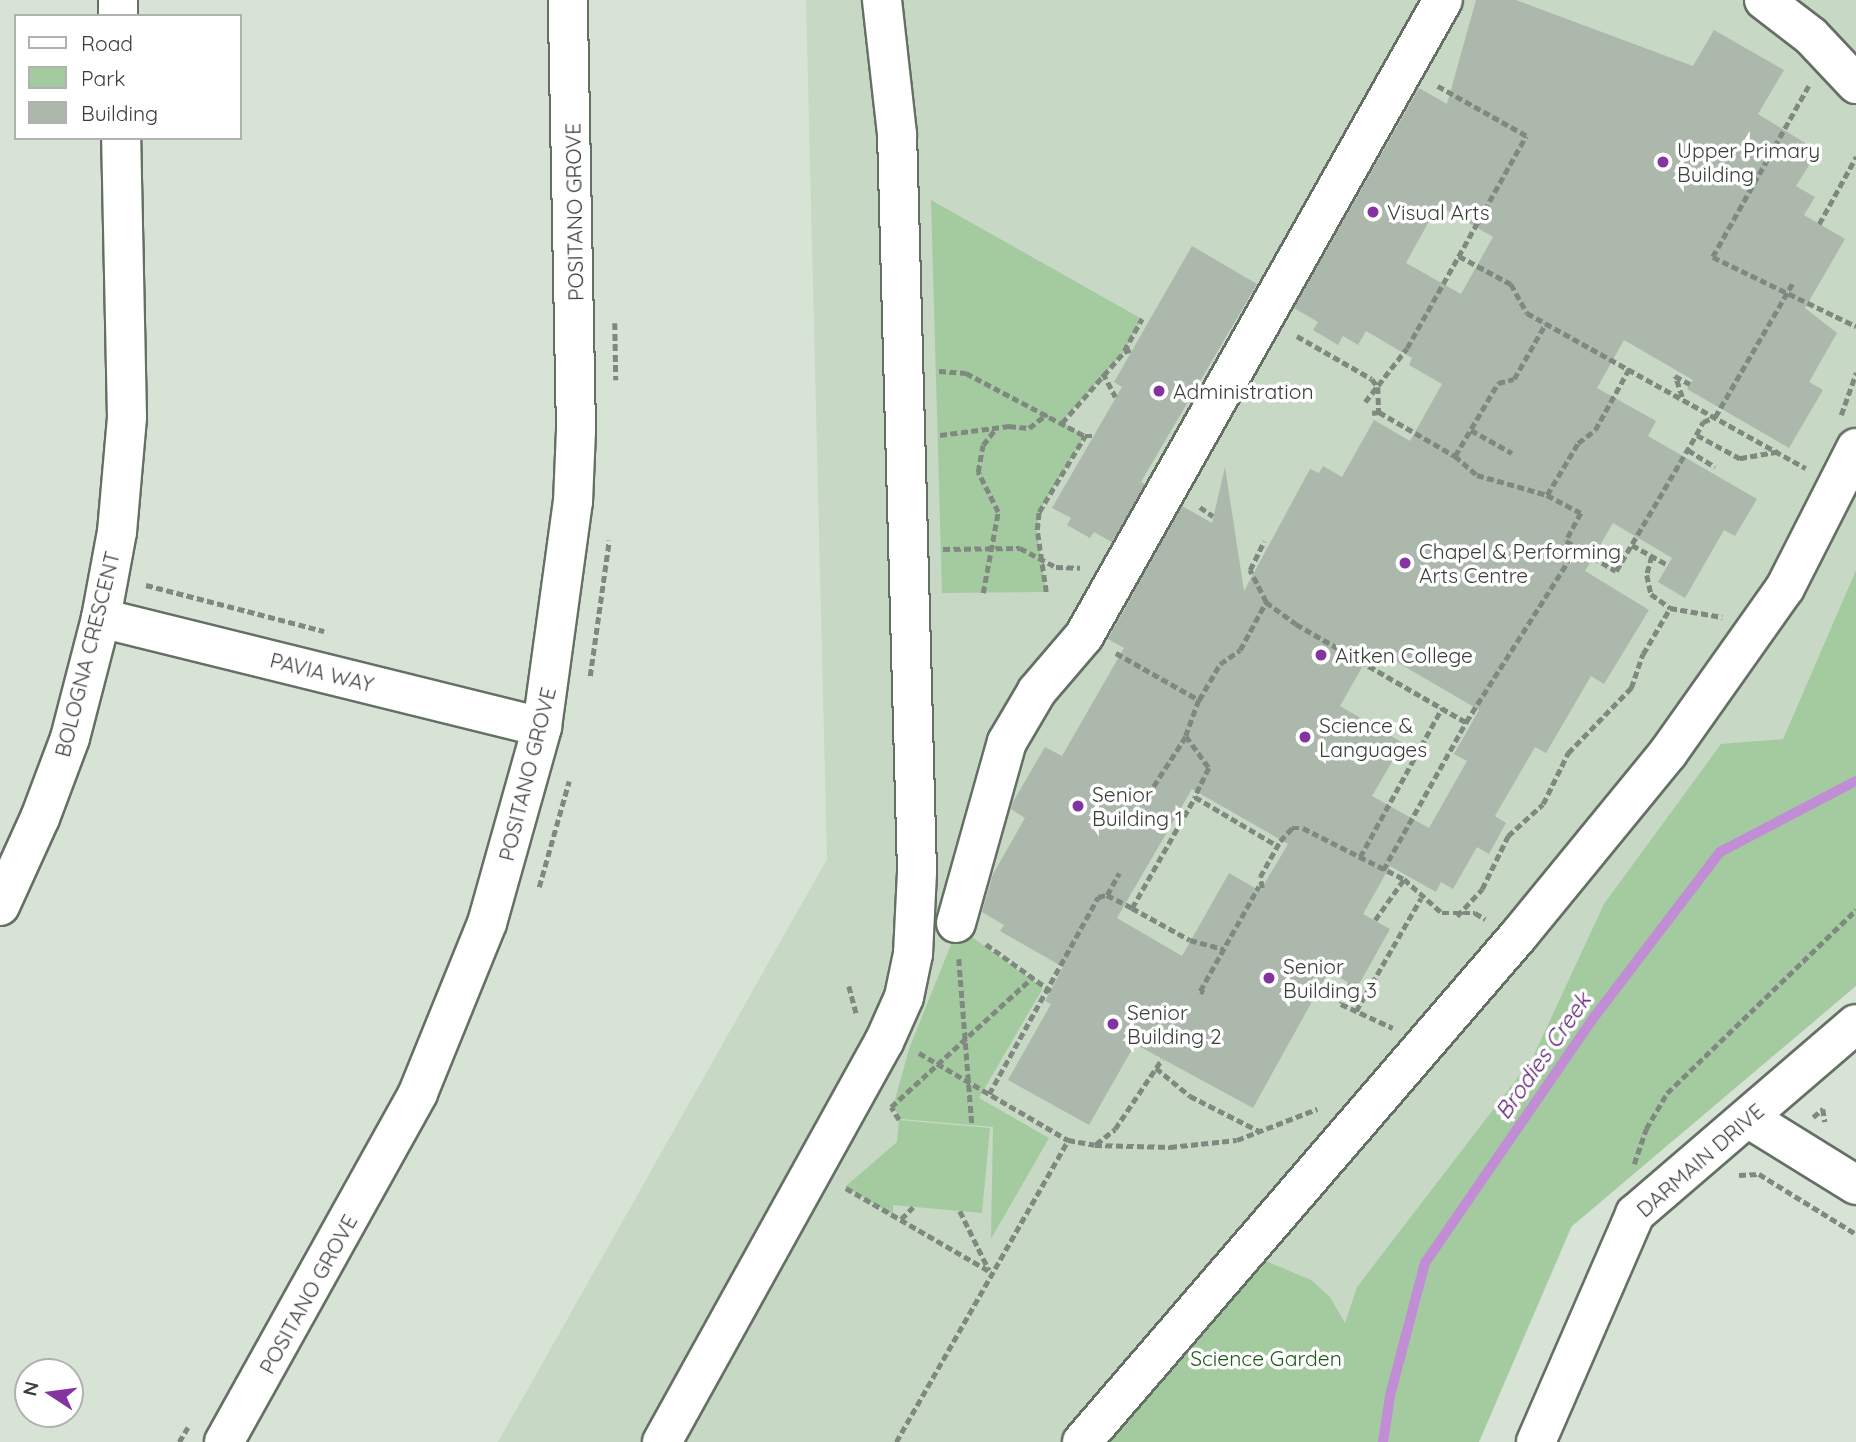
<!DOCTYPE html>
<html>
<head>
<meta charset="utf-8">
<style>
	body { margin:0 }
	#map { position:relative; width:1856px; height:1442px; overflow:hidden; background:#d6e3d5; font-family:Quicksand,sans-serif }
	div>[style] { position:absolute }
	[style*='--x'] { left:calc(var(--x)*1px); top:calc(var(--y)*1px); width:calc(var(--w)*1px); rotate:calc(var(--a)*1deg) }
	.built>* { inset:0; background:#c7d8c5 }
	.green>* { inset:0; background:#a4cb9f }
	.stream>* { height:10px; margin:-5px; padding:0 5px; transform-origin:5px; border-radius:5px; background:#c18dd4 }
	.building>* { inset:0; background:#acb8ab }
	.path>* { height:4.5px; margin-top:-2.25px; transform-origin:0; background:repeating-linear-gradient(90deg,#80897f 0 7px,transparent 0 10.5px) }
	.roads { filter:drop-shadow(2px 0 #657064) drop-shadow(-2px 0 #657064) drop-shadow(0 2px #657064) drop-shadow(0 -2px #657064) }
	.minor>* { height:38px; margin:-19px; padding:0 19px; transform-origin:19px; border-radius:19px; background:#fff }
	.dots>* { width:19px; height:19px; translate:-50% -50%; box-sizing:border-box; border:4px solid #fff; border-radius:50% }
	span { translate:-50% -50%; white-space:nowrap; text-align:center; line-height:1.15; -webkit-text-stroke:7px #fff; paint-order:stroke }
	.poi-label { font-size:21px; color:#393e38 }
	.left { translate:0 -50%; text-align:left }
	.street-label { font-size:21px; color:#393e38 }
	.park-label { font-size:21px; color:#1e5b1a }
	.water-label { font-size:23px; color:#5b1b70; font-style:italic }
	.legend { position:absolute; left:14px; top:14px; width:228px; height:126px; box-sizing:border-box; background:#fff; border:2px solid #b0b2af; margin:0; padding:9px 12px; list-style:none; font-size:21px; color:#393e38 }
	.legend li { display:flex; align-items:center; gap:14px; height:35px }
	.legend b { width:35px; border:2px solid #b0b2af }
	.north { position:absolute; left:14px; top:1358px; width:70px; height:70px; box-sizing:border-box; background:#fff; border:2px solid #b0b2af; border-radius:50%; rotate:283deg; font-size:19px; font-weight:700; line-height:28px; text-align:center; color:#393e38 }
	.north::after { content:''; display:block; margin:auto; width:24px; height:32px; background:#8633a2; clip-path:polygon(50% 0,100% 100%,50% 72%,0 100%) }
</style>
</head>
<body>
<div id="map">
	<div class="built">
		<i style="clip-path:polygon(806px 0,1856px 0,1856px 570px,1479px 1442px,498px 1442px,827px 859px)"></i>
	</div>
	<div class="green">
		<i style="clip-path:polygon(931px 200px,1142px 319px,1124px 352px,1062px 422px,1085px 436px,1039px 512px,1037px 530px,1046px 592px,942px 593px)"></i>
		<i style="clip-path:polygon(1856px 570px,1856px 986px,1571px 1227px,1479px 1442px,1082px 1442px,1247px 1253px,1311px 1280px,1330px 1297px,1345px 1323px,1357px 1287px,1532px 1059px,1604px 904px,1721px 744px,1783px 739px)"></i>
		<i style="clip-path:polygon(958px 927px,1043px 988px,979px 1098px,1049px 1138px,991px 1239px,993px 1127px,901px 1119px,893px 1107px,909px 1049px)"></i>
		<i style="clip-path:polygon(899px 1120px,990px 1128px,982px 1213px,893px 1205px,893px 1215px,845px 1187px,897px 1142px)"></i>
	</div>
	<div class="stream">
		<i style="--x:1383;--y:1442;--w:47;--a:-81.3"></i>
		<i style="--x:1390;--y:1396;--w:138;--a:-75.3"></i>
		<i style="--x:1425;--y:1263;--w:300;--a:-55.5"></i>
		<i style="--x:1595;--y:1016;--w:206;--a:-52.7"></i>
		<i style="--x:1720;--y:852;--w:153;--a:-27.6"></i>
	</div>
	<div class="building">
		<i style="clip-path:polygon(evenodd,1476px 0,1516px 0,1693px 66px,1714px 30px,1784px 70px,1758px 114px,1818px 151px,1796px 186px,1815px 197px,1804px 215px,1845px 239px,1805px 308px,1837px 333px,1809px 382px,1823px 390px,1789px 448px,1687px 389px,1693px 380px,1624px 340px,1597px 388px,1656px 421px,1648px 436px,1757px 499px,1735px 536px,1724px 530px,1685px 598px,1658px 582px,1672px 558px,1613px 523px,1585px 571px,1649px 610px,1604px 684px,1591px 676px,1546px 753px,1535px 747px,1495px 816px,1506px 823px,1489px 854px,1477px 847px,1453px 889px,1441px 882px,1436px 892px,1390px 866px,1363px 914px,1390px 929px,1357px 988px,1329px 971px,1253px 1108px,1135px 1044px,1089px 1125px,1008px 1080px,1051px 1004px,1045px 1001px,1063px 967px,1000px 931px,1004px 925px,982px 912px,993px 874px,1025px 818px,1011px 809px,1013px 802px,1045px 747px,1062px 756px,1124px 648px,1108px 639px,1182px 506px,1212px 523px,1225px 467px,1244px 591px,1310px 469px,1319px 473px,1323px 466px,1342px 477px,1374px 420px,1410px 441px,1442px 384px,1409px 365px,1412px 358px,1366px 331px,1358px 345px,1343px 336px,1338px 345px,1313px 330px,1318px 322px,1294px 308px,1419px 88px,1447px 104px,1476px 0,1438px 205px,1493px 237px,1461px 294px,1406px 263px,1438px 205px,1476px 0,1373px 648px,1479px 710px,1454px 754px,1467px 761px,1429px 828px,1372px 796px,1403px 743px,1340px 706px,1373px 648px,1476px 0,1192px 789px,1288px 844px,1260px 891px,1229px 873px,1182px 956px,1117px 918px,1192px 789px)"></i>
		<i style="clip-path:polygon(1192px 246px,1257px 284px,1141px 482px,1145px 484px,1112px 542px,1094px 532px,1090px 538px,1067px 525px,1071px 518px,1052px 508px,1122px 387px,1114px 382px)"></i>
	</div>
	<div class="path">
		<i style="--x:1809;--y:86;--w:196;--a:119.3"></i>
		<i style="--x:1713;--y:257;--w:159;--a:25.8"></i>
		<i style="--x:1819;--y:224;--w:77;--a:-61.1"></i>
		<i style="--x:1459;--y:256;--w:59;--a:28.3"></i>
		<i style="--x:1511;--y:284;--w:33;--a:61"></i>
		<i style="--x:1527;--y:313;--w:319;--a:29.1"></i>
		<i style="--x:615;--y:323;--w:57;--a:89"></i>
		<i style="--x:1297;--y:336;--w:86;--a:29.8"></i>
		<i style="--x:1372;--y:379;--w:10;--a:53"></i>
		<i style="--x:1378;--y:387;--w:25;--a:88"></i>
		<i style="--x:1124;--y:351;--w:37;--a:-61"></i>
		<i style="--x:939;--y:371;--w:27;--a:4"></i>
		<i style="--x:966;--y:373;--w:135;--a:27.9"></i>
		<i style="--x:1085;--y:436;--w:9;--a:0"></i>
		<i style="--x:1103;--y:373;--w:27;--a:62"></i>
		<i style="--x:1682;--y:397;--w:22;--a:-108"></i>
		<i style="--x:1675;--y:376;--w:17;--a:28"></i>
		<i style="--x:1365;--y:402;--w:68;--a:-52.1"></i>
		<i style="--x:1407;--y:348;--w:243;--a:-60.7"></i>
		<i style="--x:1526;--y:136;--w:104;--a:-150.7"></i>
		<i style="--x:1372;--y:413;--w:7;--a:-8"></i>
		<i style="--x:1379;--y:412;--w:88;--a:30.1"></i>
		<i style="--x:1455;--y:456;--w:29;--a:41"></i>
		<i style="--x:1477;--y:475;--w:73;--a:15.9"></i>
		<i style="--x:1547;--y:495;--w:38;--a:28"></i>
		<i style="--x:1581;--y:513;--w:32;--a:118"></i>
		<i style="--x:1566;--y:541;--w:58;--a:31"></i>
		<i style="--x:1616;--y:571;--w:158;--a:-59.5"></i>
		<i style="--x:1841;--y:415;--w:45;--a:-70.3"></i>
		<i style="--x:1062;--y:423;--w:94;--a:-48.9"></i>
		<i style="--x:1124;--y:352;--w:9;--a:-18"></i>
		<i style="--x:1471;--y:430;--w:47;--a:29.3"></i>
		<i style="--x:940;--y:435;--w:70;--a:-7.4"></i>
		<i style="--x:1009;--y:426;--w:20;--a:6"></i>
		<i style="--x:1029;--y:428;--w:23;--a:-38"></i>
		<i style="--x:1688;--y:450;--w:32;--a:32"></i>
		<i style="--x:1778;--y:452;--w:39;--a:170"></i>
		<i style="--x:1740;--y:459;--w:50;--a:-151.4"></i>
		<i style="--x:1696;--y:435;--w:15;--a:-62"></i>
		<i style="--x:1703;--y:422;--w:13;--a:-23"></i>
		<i style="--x:1715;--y:417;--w:154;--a:-59.9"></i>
		<i style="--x:1455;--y:456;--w:85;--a:-59.5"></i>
		<i style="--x:1498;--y:383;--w:16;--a:-14"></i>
		<i style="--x:1514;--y:379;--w:64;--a:-60.3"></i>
		<i style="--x:1547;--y:495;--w:61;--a:-59.2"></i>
		<i style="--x:1578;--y:443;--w:21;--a:-37"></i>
		<i style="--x:1595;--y:430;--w:70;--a:-60.9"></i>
		<i style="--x:1200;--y:507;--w:16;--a:35"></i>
		<i style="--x:1632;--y:545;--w:41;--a:29.1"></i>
		<i style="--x:943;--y:549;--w:77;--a:-0.7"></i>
		<i style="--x:1020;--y:548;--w:41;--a:27.8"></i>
		<i style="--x:1056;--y:567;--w:24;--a:2"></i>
		<i style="--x:1652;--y:556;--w:20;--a:105"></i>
		<i style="--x:1647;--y:575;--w:19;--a:78"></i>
		<i style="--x:1651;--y:594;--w:24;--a:36"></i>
		<i style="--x:1670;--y:608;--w:53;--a:9.8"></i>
		<i style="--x:146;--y:585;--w:184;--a:14.5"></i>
		<i style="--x:1046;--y:592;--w:63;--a:-98.3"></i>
		<i style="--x:1037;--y:530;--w:18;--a:-84"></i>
		<i style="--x:1039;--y:512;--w:89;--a:-58.8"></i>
		<i style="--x:983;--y:593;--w:82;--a:-79.5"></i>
		<i style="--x:998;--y:512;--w:45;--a:-116.6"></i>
		<i style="--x:978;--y:472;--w:27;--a:-80"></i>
		<i style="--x:983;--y:445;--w:18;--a:-52"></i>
		<i style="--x:1266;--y:602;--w:37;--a:36"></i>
		<i style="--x:1296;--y:624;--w:196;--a:30"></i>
		<i style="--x:1116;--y:653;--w:95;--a:29.5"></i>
		<i style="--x:1199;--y:700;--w:42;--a:-59.7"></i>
		<i style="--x:1220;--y:664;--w:24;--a:-35"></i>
		<i style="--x:1240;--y:650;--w:55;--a:-61.6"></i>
		<i style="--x:1266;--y:602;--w:36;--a:-117"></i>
		<i style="--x:1250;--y:570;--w:32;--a:-64"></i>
		<i style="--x:590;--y:676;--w:137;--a:-82"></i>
		<i style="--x:1199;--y:700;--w:38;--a:110"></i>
		<i style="--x:1186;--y:736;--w:39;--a:54"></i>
		<i style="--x:1209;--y:768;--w:32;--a:116"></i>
		<i style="--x:1195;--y:797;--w:96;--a:30.6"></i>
		<i style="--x:1142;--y:804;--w:81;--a:-57.1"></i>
		<i style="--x:1360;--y:857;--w:170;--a:-61.2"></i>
		<i style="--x:1383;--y:870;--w:170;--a:-60.7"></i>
		<i style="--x:1466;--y:722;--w:207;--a:-57.6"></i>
		<i style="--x:539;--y:887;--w:110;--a:-74.2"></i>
		<i style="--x:1262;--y:888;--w:11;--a:-100"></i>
		<i style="--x:1260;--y:877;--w:41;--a:-60.9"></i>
		<i style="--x:1280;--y:841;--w:18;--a:-47"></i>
		<i style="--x:1292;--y:828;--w:11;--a:0"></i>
		<i style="--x:1303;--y:828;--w:113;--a:26.8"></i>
		<i style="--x:1404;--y:879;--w:51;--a:41.8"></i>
		<i style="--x:1442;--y:913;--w:33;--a:0"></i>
		<i style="--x:1475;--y:913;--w:12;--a:31"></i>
		<i style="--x:1107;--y:895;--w:25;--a:-61"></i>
		<i style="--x:1132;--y:908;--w:66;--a:28.9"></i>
		<i style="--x:1190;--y:940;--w:35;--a:15"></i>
		<i style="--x:1457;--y:916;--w:37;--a:-47"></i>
		<i style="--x:1482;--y:889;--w:59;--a:-63.9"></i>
		<i style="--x:1508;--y:836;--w:47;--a:-42.4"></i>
		<i style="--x:1543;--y:804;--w:57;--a:-63.9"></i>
		<i style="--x:1568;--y:753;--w:91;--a:-45.9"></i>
		<i style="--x:1631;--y:688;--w:36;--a:-71"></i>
		<i style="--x:1643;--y:654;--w:53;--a:-59.6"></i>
		<i style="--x:1375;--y:920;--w:50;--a:-54.7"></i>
		<i style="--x:986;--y:944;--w:80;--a:35.9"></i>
		<i style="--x:959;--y:959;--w:168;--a:85.5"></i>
		<i style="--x:1351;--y:984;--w:22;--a:117"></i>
		<i style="--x:1341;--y:1004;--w:57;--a:24.8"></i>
		<i style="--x:849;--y:986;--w:28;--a:75"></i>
		<i style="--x:1204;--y:993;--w:4;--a:-153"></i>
		<i style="--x:1200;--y:991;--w:120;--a:-60.7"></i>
		<i style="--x:1356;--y:1011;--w:130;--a:-60.1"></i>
		<i style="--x:919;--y:1053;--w:173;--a:30.3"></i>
		<i style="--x:1068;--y:1140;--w:27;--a:10"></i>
		<i style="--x:1095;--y:1145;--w:75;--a:1.5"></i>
		<i style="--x:1170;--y:1147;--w:67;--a:-6"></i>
		<i style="--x:1237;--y:1140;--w:86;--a:-21.2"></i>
		<i style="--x:1156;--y:1068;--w:44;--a:39.5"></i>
		<i style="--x:1190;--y:1096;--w:77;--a:26.9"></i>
		<i style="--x:989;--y:1094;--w:225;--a:-61"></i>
		<i style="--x:1098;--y:897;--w:9;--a:-13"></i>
		<i style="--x:1107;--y:895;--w:28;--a:27"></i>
		<i style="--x:1132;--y:908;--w:128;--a:-60.4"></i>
		<i style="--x:1813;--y:1117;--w:13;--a:-39"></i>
		<i style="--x:1823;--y:1109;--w:13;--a:81"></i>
		<i style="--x:899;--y:1120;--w:15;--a:-122"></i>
		<i style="--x:891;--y:1107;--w:193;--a:-42.5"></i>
		<i style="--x:1096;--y:1144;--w:24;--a:-38"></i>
		<i style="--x:1115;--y:1129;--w:84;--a:-56.1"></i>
		<i style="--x:1634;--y:1164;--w:37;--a:-71"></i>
		<i style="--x:1646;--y:1129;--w:42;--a:-59.7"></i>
		<i style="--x:1667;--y:1093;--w:263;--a:-44.1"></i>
		<i style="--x:1739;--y:1175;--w:20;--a:-3"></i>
		<i style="--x:1759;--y:1174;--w:114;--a:31.7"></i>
		<i style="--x:846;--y:1188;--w:165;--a:30.1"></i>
		<i style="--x:960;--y:1211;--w:66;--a:63.8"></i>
		<i style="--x:901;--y:1219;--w:17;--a:-45"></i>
		<i style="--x:179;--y:1442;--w:17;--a:-59"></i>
		<i style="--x:896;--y:1442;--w:348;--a:-60.3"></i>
	</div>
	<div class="roads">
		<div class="minor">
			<i style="--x:118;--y:0;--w:16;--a:90"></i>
			<i style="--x:1764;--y:0;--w:59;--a:37.5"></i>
			<i style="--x:1811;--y:36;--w:66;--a:46.8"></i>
			<i style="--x:101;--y:618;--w:454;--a:13.9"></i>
			<i style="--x:0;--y:906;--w:97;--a:-65.6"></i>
			<i style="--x:40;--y:818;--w:85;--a:-69.4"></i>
			<i style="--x:70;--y:738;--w:124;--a:-75.5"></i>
			<i style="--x:101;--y:618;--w:87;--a:-79.5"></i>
			<i style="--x:117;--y:532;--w:115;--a:-85"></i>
			<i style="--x:127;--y:417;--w:279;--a:-91.2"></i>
			<i style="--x:956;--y:923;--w:188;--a:-74.3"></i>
			<i style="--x:1007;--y:742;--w:59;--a:-59.5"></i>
			<i style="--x:1037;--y:691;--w:72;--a:-49.5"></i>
			<i style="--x:1084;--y:636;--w:730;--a:-60.56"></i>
			<i style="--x:1748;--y:1118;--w:127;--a:31.8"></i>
			<i style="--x:224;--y:1442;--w:399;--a:-60.9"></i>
			<i style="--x:418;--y:1093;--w:183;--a:-67.9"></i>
			<i style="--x:487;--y:923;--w:204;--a:-74.3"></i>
			<i style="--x:542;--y:727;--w:227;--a:-82.2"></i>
			<i style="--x:573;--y:502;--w:71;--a:-87.6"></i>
			<i style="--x:576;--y:431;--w:431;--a:-91.1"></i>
			<i style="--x:662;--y:1442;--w:457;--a:-61"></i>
			<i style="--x:884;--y:1042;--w:49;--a:-66"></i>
			<i style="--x:904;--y:997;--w:44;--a:-78.2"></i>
			<i style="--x:913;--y:954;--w:82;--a:-87.2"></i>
			<i style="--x:917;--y:872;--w:738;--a:-91.55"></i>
			<i style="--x:897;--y:134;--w:135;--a:-96.4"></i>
			<i style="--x:1082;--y:1442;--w:669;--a:-49.24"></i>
			<i style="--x:1519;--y:935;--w:235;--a:-50.7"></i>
			<i style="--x:1668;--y:753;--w:202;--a:-54.7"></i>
			<i style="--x:1785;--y:588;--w:157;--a:-63.1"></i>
			<i style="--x:1536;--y:1442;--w:249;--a:-66.5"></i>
			<i style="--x:1635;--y:1214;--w:291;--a:-40.7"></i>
		</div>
	</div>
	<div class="dots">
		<i style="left:1663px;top:162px;background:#8633a2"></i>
		<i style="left:1373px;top:212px;background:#8633a2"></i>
		<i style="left:1159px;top:391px;background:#8633a2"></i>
		<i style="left:1405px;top:563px;background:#8633a2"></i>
		<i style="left:1321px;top:655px;background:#8633a2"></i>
		<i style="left:1305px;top:737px;background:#8633a2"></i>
		<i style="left:1078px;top:806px;background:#8633a2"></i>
		<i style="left:1269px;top:978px;background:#8633a2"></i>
		<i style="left:1113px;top:1024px;background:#8633a2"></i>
	</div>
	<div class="poi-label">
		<span class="left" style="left:1677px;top:162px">Upper Primary<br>Building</span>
		<span class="left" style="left:1387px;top:212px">Visual Arts</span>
		<span class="left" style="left:1173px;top:391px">Administration</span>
		<span class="left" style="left:1419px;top:563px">Chapel &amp; Performing<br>Arts Centre</span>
		<span class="left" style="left:1335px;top:655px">Aitken College</span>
		<span class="left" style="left:1319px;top:737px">Science &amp;<br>Languages</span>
		<span class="left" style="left:1092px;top:806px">Senior<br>Building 1</span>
		<span class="left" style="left:1283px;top:978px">Senior<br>Building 3</span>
		<span class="left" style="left:1127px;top:1024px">Senior<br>Building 2</span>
	</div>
	<div class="street-label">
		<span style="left:574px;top:212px;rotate:-91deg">POSITANO GROVE</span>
		<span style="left:87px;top:654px;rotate:-76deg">BOLOGNA CRESCENT</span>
		<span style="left:322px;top:672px;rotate:14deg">PAVIA WAY</span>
		<span style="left:527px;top:774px;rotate:-76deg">POSITANO GROVE</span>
		<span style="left:1700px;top:1160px;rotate:-41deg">DARMAIN DRIVE</span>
		<span style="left:308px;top:1294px;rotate:-61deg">POSITANO GROVE</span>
	</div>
	<div class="park-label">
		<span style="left:1266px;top:1358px">Science Garden</span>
	</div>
	<div class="water-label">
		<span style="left:1543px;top:1056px;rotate:-55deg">Brodies Creek</span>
	</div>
	<ul class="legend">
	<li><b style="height:9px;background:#fff"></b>Road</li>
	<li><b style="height:19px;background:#a4cb9f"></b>Park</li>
	<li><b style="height:19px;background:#acb8ab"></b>Building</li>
	</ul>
	<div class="north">N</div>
</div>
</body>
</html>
